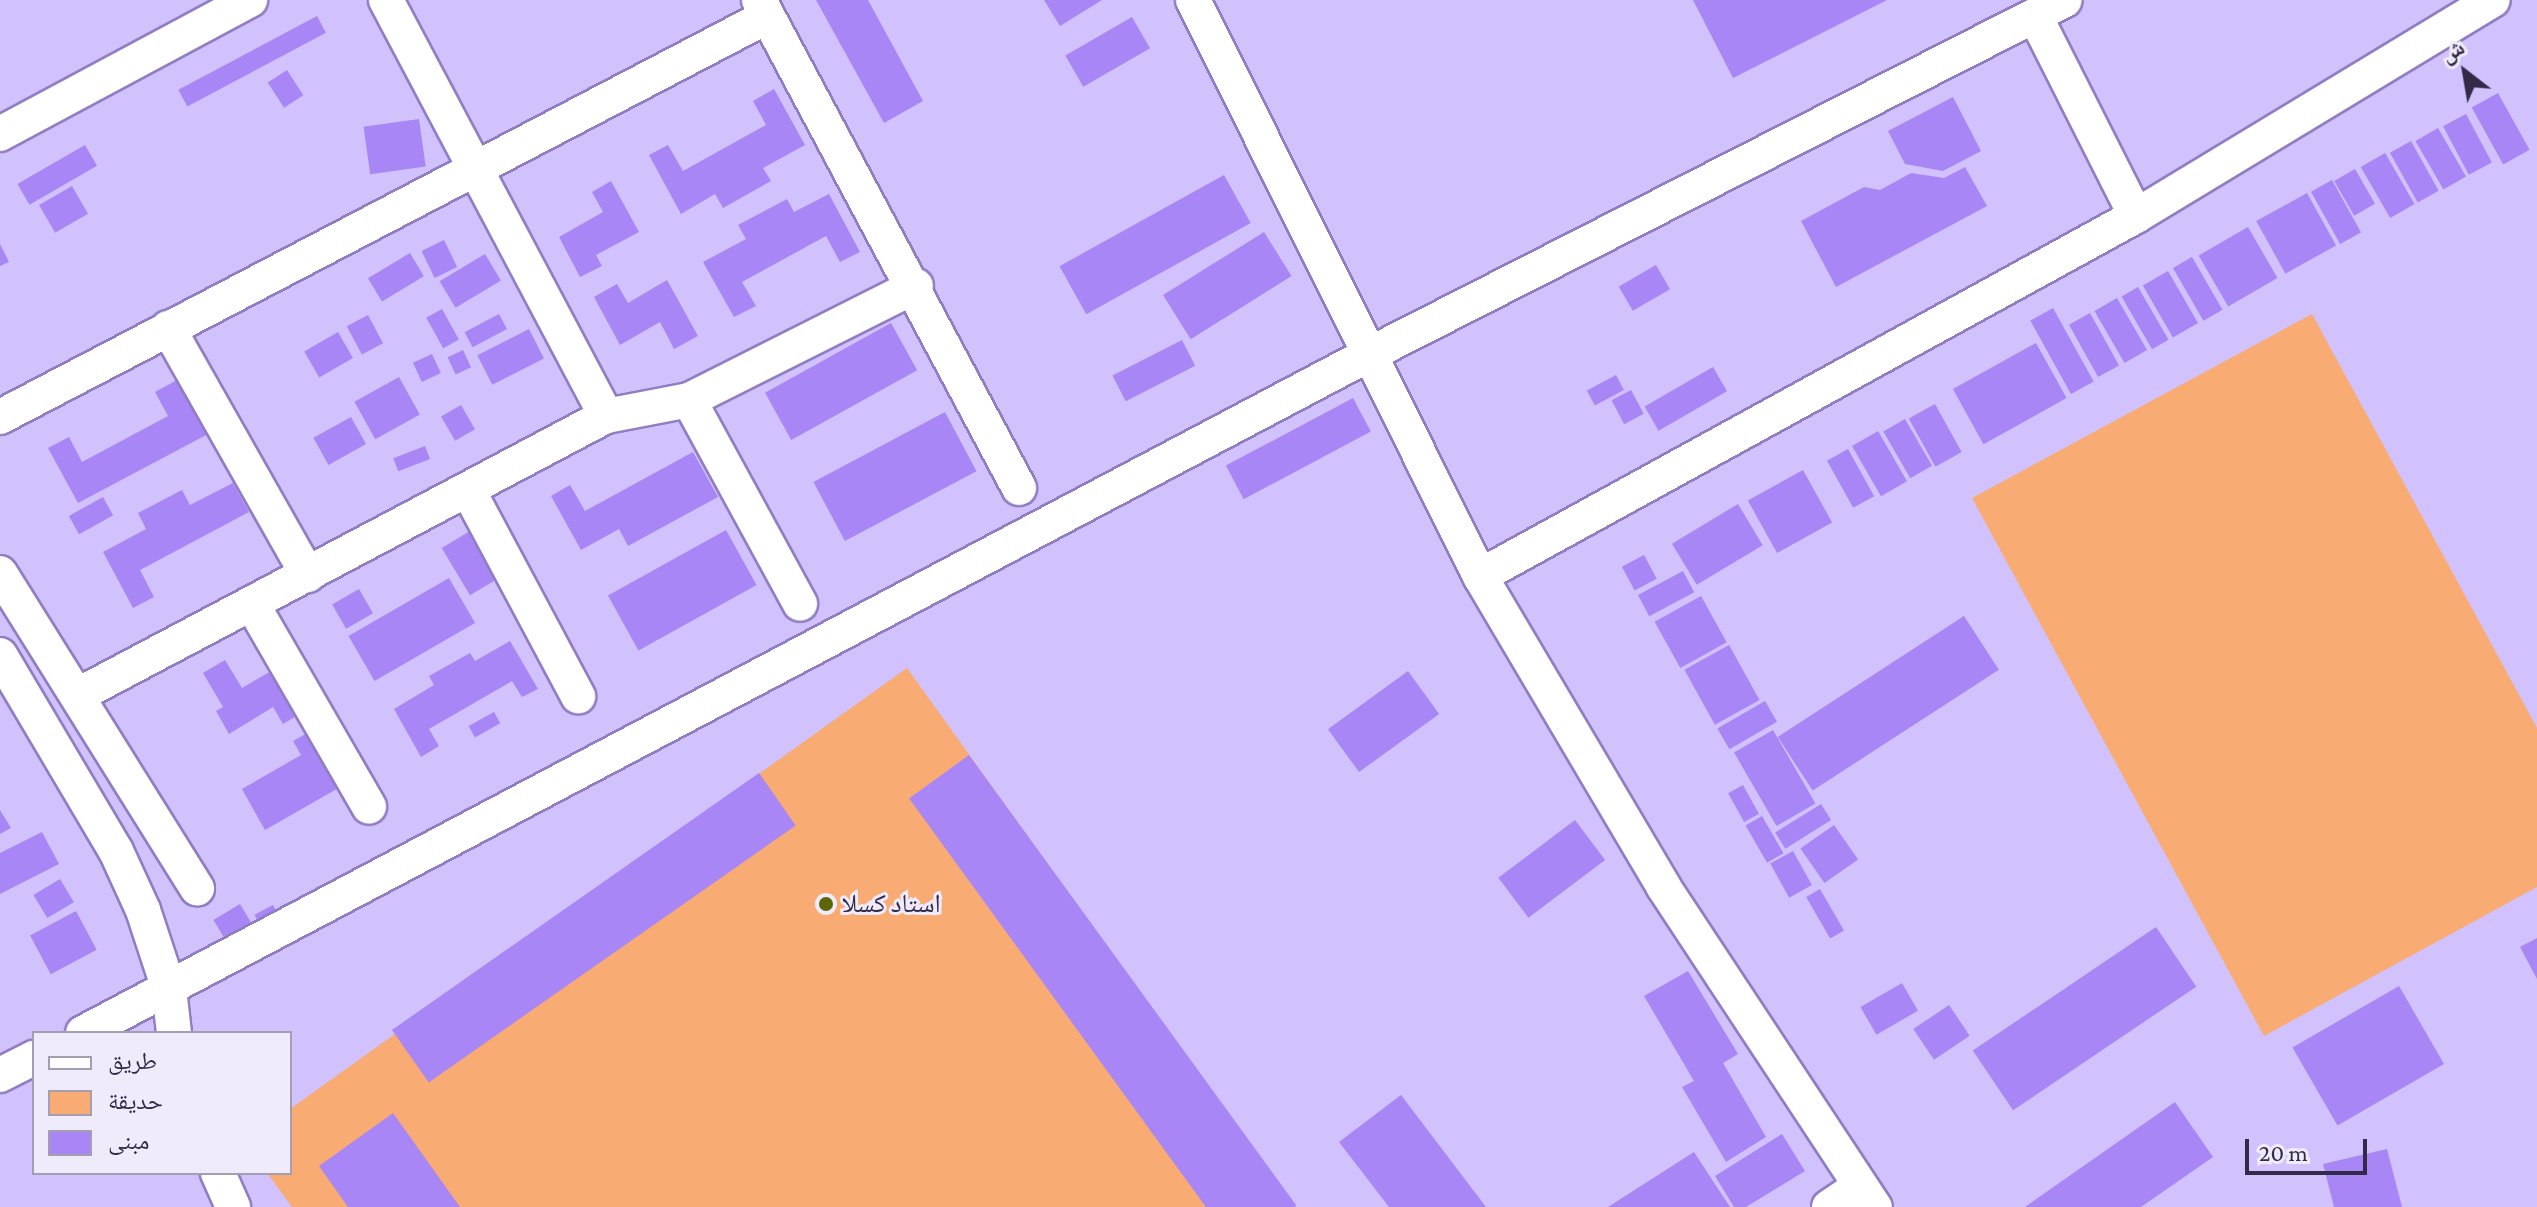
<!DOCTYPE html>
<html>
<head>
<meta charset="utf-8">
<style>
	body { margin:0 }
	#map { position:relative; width:2537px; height:1207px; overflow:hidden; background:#d1c2fe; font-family:"Crimson Pro","Noto Naskh Arabic",serif }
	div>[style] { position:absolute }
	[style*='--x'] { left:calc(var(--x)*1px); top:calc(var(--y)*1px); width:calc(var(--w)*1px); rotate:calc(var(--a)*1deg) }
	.green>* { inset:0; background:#f8ab73 }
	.building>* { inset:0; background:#a886f6; transform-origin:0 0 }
	.roads { filter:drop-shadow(2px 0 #907dc3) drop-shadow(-2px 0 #907dc3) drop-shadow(0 2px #907dc3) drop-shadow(0 -2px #907dc3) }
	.street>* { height:34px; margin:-17px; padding:0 17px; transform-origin:17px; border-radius:17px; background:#fff }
	.dots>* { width:22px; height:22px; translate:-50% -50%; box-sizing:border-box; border:4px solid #efebfb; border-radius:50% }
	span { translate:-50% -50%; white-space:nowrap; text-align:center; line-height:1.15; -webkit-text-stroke:6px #efebfb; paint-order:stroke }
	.poi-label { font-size:26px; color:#332a48 }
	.left { translate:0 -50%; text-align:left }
	.legend { position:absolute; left:32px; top:1031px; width:260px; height:144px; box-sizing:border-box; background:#efebfb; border:2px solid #a49eb3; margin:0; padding:10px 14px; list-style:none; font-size:24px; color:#332a48 }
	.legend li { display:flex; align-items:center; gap:16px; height:40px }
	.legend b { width:40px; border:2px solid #a49eb3 }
	.north { position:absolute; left:2425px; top:32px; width:80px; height:80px; -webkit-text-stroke:6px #efebfb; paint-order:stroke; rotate:329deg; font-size:22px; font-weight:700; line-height:32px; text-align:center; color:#332a48 }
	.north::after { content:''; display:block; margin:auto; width:28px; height:36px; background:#332a48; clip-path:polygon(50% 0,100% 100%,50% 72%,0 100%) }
	.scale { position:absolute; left:2245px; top:1139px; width:122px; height:36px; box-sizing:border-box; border:4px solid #332a48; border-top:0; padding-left:10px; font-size:24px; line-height:28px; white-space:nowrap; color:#332a48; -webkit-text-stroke:6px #efebfb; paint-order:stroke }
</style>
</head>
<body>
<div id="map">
	<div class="green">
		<i style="clip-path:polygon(2312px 314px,2537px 728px,2537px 887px,2264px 1036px,1972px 498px)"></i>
		<i style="clip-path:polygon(907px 668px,1294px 1207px,292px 1207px,267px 1173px,290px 1173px,290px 1109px)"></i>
	</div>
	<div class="building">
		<i style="clip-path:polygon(816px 0,868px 0,923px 101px,884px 123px)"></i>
		<i style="clip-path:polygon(1044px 0,1102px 0,1060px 26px)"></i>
		<i style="clip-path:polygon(1693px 0,1887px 0,1733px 78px)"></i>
		<i style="left:317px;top:16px;width:19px;height:157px;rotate:62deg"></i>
		<i style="left:1132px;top:17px;width:36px;height:77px;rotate:60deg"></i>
		<i style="left:287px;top:70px;width:30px;height:23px;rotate:57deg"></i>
		<i style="clip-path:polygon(774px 89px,805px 145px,763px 168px,771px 181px,723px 208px,715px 194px,681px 214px,649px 155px,668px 145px,683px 171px,766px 125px,753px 101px)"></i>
		<i style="left:2498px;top:93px;width:65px;height:30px;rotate:61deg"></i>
		<i style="clip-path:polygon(1953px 97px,1981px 151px,1943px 171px,1905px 164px,1888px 131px)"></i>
		<i style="left:2466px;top:114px;width:55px;height:26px;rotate:62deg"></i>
		<i style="left:419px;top:119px;width:48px;height:56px;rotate:82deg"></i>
		<i style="left:2438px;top:128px;width:56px;height:26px;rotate:60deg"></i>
		<i style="left:2411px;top:141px;width:57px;height:24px;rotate:61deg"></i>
		<i style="left:85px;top:145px;width:24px;height:78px;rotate:60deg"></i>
		<i style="left:2385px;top:153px;width:59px;height:28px;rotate:60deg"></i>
		<i style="clip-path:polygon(1965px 167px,1987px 206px,1836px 287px,1801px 221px,1864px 187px,1880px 190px,1911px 173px,1944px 178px)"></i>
		<i style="left:2355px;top:169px;width:40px;height:24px;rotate:60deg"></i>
		<i style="left:1224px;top:175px;width:55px;height:188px;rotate:61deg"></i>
		<i style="left:2332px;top:180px;width:60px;height:24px;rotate:61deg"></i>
		<i style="clip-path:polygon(611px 181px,639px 232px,596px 255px,602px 266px,580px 277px,559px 237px,603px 212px,592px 192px)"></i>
		<i style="left:72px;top:186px;width:32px;height:38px;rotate:60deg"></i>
		<i style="left:2307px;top:193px;width:60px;height:58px;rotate:61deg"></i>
		<i style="clip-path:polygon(829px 194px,860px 252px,840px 262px,826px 236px,742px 282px,756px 306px,734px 317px,703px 262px,746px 239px,738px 225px,787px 199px,794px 212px)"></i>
		<i style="left:2248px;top:227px;width:59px;height:57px;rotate:60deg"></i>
		<i style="left:1264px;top:232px;width:52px;height:119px;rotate:58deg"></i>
		<i style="left:444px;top:240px;width:30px;height:25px;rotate:64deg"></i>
		<i style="clip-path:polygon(0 244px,9px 262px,0 266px)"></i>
		<i style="left:410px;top:253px;width:27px;height:49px;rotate:59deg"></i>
		<i style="left:485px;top:254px;width:31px;height:53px;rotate:59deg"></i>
		<i style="left:2192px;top:257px;width:61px;height:22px;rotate:60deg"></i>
		<i style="left:1656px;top:265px;width:28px;height:43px;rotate:60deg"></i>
		<i style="left:2168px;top:271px;width:60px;height:29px;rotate:60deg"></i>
		<i style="clip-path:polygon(667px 280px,698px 336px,674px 349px,660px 322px,620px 345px,594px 297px,617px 284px,628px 303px)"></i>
		<i style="left:2138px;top:287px;width:61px;height:19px;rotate:60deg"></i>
		<i style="left:2117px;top:298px;width:60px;height:26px;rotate:60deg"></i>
		<i style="left:2053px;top:308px;width:84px;height:26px;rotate:61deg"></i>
		<i style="left:442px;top:309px;width:35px;height:18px;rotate:61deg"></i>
		<i style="left:2090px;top:313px;width:60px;height:24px;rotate:61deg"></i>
		<i style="left:499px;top:314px;width:17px;height:39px;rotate:62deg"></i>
		<i style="left:368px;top:315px;width:32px;height:24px;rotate:62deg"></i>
		<i style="left:891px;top:323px;width:54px;height:144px;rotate:61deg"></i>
		<i style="left:529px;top:329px;width:33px;height:58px;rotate:63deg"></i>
		<i style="left:338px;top:332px;width:30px;height:39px;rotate:60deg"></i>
		<i style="left:1182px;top:340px;width:29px;height:78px;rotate:63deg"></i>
		<i style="left:2036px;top:343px;width:63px;height:95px;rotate:61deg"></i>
		<i style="left:463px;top:350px;width:19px;height:17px;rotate:65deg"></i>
		<i style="left:432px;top:354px;width:21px;height:21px;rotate:65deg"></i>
		<i style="left:1713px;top:367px;width:28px;height:79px;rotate:60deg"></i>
		<i style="left:1616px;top:375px;width:17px;height:33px;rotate:62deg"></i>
		<i style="left:399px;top:377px;width:43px;height:51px;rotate:61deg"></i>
		<i style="clip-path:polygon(179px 379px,208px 434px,78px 503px,48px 448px,69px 437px,82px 462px,168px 416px,155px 392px)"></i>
		<i style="left:1631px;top:390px;width:27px;height:22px;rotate:62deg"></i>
		<i style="left:1353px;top:398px;width:38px;height:144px;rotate:62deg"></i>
		<i style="left:1935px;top:404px;width:55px;height:30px;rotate:61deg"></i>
		<i style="left:461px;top:405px;width:28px;height:23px;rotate:60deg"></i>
		<i style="left:945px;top:412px;width:67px;height:149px;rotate:62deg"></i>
		<i style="left:351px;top:417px;width:31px;height:43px;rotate:61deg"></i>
		<i style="left:1905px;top:419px;width:54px;height:25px;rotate:60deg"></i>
		<i style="left:1878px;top:431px;width:58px;height:30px;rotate:60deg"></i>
		<i style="left:425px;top:446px;width:14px;height:34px;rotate:69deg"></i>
		<i style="left:1848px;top:449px;width:54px;height:24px;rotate:61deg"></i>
		<i style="clip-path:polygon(693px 452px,718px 497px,628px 546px,619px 529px,581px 550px,551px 496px,570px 485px,585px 511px)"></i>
		<i style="left:1803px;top:470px;width:60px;height:63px;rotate:61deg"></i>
		<i style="clip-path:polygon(233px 483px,249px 512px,140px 570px,154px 597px,133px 608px,103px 552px,146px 529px,138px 513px,182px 490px,190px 505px)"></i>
		<i style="left:103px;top:497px;width:21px;height:39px;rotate:61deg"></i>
		<i style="left:1738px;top:504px;width:48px;height:77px;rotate:59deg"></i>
		<i style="left:726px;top:530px;width:63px;height:135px;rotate:61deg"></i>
		<i style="left:470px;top:531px;width:55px;height:33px;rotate:59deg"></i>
		<i style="left:1644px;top:555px;width:27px;height:25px;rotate:62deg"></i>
		<i style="left:1683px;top:571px;width:24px;height:51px;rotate:62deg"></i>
		<i style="left:449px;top:578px;width:52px;height:116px;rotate:60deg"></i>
		<i style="left:359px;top:589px;width:28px;height:31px;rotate:60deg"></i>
		<i style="left:1701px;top:596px;width:53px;height:53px;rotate:61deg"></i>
		<i style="left:1964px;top:616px;width:64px;height:222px;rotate:57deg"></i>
		<i style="clip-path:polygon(510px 641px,538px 689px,522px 697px,512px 681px,429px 729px,439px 746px,421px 757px,394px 709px,434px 685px,429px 676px,470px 653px,475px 661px)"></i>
		<i style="left:1729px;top:645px;width:63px;height:51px;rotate:61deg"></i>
		<i style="clip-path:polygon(225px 660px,242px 688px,278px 667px,305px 711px,283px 724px,273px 707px,229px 734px,216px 711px,223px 707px,203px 673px)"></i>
		<i style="left:1408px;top:671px;width:53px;height:99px;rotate:54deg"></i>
		<i style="left:1765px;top:701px;width:24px;height:55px;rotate:60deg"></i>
		<i style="left:494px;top:712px;width:13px;height:29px;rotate:61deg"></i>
		<i style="clip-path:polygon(318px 727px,349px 782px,265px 830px,242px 789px,301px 755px,293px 741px)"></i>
		<i style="left:1773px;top:730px;width:85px;height:45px;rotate:60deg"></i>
		<i style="left:969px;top:755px;width:557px;height:74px;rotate:54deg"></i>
		<i style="left:759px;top:773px;width:64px;height:448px;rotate:55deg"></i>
		<i style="left:1743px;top:785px;width:33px;height:17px;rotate:61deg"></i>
		<i style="left:1821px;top:804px;width:19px;height:54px;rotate:58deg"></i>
		<i style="clip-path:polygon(0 810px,11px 828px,0 834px)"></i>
		<i style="left:1762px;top:816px;width:43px;height:19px;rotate:60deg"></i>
		<i style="left:1575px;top:820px;width:50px;height:96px;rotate:53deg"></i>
		<i style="left:1834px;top:825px;width:42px;height:41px;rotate:55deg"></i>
		<i style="clip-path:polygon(42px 832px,59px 864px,0 894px,0 853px)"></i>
		<i style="left:1793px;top:851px;width:39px;height:26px;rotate:61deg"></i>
		<i style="left:60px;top:879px;width:27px;height:31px;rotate:59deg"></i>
		<i style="left:1820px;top:889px;width:48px;height:16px;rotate:60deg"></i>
		<i style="left:240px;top:904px;width:31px;height:31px;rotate:59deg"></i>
		<i style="left:273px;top:905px;width:15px;height:21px;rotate:62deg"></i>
		<i style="left:76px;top:911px;width:44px;height:52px;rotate:62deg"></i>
		<i style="left:2156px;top:927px;width:72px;height:221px;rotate:56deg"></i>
		<i style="clip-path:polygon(2537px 938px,2537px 979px,2520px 947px)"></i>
		<i style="clip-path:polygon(1688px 971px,1738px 1054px,1723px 1063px,1766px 1137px,1726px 1162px,1682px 1087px,1694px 1081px,1644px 996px)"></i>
		<i style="left:1902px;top:983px;width:32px;height:48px;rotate:60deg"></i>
		<i style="left:2399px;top:986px;width:90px;height:123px;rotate:60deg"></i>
		<i style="left:1949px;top:1005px;width:37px;height:43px;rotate:56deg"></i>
		<i style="clip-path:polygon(1401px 1095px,1486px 1207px,1389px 1207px,1339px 1142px)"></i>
		<i style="clip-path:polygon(2175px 1102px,2213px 1157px,2141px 1207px,2025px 1207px)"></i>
		<i style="clip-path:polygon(393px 1113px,460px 1207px,348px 1207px,319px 1166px)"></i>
		<i style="clip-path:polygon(1782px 1134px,1805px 1171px,1746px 1207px,1734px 1207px,1715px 1176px)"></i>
		<i style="clip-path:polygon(2387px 1149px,2402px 1207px,2334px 1207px,2323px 1164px)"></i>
		<i style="clip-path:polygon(1694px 1152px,1730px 1207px,1608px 1207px)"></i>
	</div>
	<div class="roads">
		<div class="street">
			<i style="--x:386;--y:0;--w:471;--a:62.1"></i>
			<i style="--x:759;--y:0;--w:553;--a:61.95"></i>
			<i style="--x:1193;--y:0;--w:644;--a:63.51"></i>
			<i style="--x:1480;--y:576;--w:360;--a:59.4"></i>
			<i style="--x:1663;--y:886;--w:385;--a:56.6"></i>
			<i style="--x:2035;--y:16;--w:224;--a:63.2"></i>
			<i style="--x:0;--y:134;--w:284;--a:-28.2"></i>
			<i style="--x:168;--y:328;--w:284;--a:60.5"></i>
			<i style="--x:689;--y:400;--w:232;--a:61.4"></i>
			<i style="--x:0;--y:417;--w:866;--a:-27.57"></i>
			<i style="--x:468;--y:490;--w:234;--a:61.9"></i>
			<i style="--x:0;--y:573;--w:372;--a:58"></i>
			<i style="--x:1480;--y:576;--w:748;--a:-28.76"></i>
			<i style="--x:2136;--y:216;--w:417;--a:-31.2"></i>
			<i style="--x:252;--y:604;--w:234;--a:60"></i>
			<i style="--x:0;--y:655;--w:228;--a:59.4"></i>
			<i style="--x:116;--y:851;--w:65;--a:65.4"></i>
			<i style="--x:143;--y:910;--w:83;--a:71.8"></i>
			<i style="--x:169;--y:989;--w:44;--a:83.5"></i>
			<i style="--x:80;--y:694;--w:595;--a:-27.86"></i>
			<i style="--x:606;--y:416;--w:85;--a:-10.9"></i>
			<i style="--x:689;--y:400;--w:254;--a:-26.7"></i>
			<i style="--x:83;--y:1033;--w:1451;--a:-27.82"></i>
			<i style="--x:1366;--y:356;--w:784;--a:-26.99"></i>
			<i style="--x:0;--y:1075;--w:38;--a:-27"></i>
			<i style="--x:218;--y:1173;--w:37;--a:66"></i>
			<i style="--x:1829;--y:1207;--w:37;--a:-34"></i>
		</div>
	</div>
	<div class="dots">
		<i style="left:826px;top:904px;background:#5d6709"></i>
	</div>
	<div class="poi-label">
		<span class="left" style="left:842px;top:904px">استاد كسلا</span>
	</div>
	<ul class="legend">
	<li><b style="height:10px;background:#fff"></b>طريق</li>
	<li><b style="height:22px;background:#f8ab73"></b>حديقة</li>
	<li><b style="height:22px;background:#a886f6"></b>مبنى</li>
	</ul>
	<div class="north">ش</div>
	<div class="scale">20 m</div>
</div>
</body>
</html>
